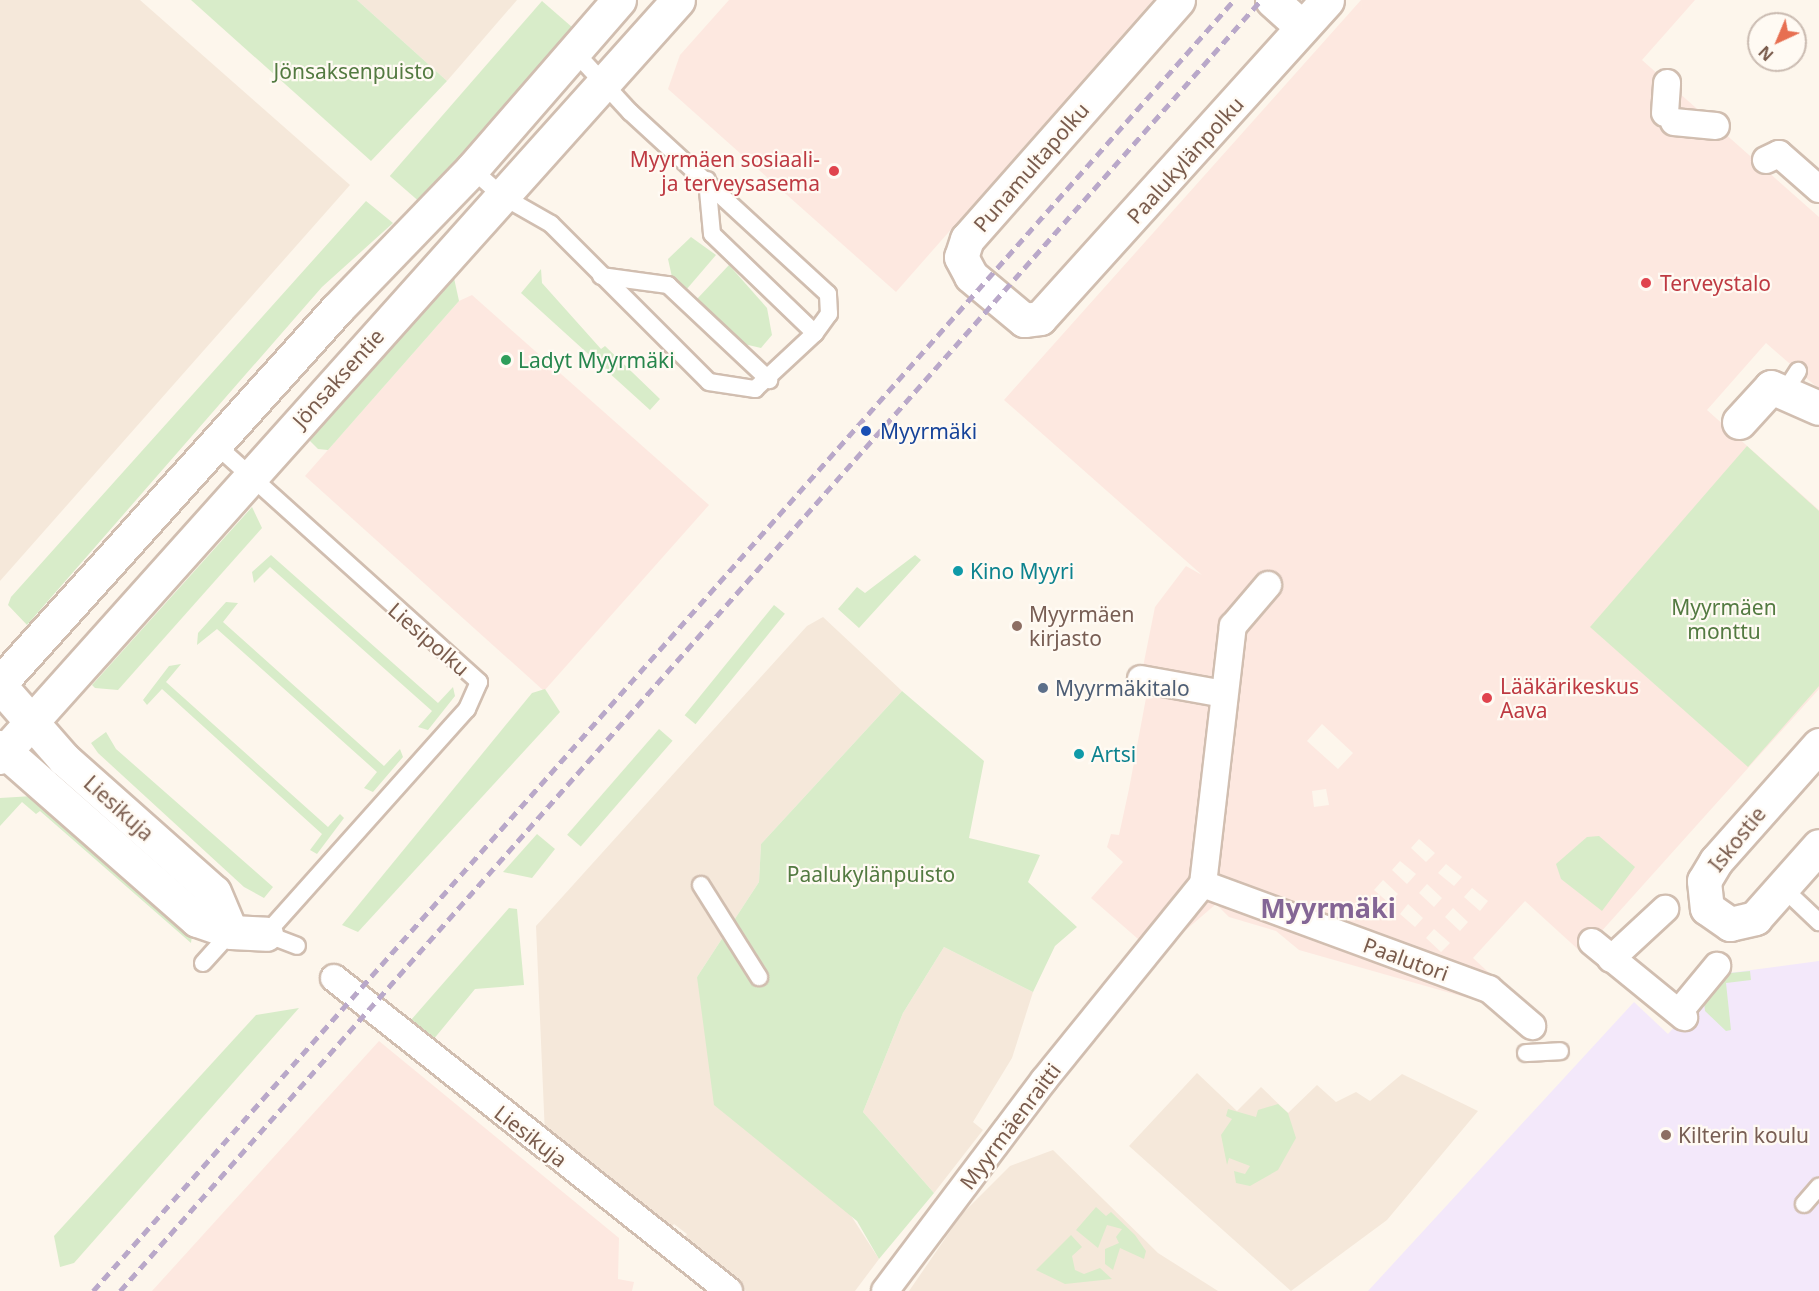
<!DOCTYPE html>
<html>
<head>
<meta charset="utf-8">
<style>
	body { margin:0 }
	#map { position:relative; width:1819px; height:1291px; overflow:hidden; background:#fdf6ec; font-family:"Noto Sans",sans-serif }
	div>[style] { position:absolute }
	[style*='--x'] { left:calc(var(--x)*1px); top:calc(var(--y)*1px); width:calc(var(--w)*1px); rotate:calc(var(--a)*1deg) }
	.residential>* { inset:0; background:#f5e8da }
	.commercial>* { inset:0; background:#fde8e0 }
	.education>* { inset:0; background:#f3e8fa }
	.green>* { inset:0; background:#d8ecc9; transform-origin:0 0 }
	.roads { filter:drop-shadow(2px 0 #d1beb0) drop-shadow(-2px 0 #d1beb0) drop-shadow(0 2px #d1beb0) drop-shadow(0 -2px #d1beb0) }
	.service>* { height:16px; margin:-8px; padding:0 8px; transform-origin:8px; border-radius:8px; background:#fff }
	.pedestrian>* { height:26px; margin:-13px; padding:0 13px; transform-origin:13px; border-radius:13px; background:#fff }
	.minor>* { height:33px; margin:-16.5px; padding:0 16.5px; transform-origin:16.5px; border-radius:16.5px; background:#fff }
	.secondary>* { height:33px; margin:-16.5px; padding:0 16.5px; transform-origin:16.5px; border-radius:16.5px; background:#fff }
	.rail>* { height:4.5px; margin-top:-2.25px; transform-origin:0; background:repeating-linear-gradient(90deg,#b9a8c9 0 9px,transparent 0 15px) }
	.dots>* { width:16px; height:16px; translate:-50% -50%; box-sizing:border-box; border:3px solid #fffaf3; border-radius:50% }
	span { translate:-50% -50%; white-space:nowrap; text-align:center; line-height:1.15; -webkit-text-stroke:4.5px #fffaf3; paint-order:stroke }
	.park-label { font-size:21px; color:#537a41 }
	.health-label { font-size:21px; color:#be3a42 }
	.right { translate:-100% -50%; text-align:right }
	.left { translate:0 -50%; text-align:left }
	.street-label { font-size:21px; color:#7a5c4d }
	.leisure-label { font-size:21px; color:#27864d }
	.transit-label { font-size:21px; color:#164399 }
	.culture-label { font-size:21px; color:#0d838f }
	.education-label { font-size:21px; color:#785e54 }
	.service-label { font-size:21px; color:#4e5e75 }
	.district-label { font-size:27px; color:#846695; font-weight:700 }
	.north { position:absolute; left:1747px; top:12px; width:60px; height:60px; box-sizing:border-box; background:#fffaf3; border:2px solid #cabbb1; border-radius:50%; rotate:224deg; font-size:16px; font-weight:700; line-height:24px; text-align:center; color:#7a5c4d }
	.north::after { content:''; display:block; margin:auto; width:21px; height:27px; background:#e76f51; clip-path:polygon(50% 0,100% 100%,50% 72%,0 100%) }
</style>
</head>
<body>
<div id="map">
	<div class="residential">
		<i style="clip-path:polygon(0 0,140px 0,350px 185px,0 581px)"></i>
		<i style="clip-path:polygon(357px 0,517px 0,447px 81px)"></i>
		<i style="clip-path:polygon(823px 617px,902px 691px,761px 844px,759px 882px,697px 977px,879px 1259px,855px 1291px,746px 1291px,683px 1241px,687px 1234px,674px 1224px,670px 1229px,545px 1135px,536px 926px,807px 626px)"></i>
		<i style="clip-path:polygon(944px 947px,1033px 992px,1012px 1058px,973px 1122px,983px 1130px,934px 1193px,863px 1112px,903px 1013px)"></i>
		<i style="clip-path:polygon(1197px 1073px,1237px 1111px,1261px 1087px,1288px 1113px,1317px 1085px,1336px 1102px,1356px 1092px,1370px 1101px,1402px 1074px,1478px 1111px,1387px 1220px,1291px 1291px,1129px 1146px)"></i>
		<i style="clip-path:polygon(1053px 1150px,1158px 1253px,1218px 1291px,909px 1291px,962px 1214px,1010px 1166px)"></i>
	</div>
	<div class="commercial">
		<i style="clip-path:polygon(729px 0,1153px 0,896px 292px,668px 89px,680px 55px)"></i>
		<i style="clip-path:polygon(evenodd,1361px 0,1695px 0,1642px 60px,1819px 217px,1819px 389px,1766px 343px,1707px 410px,1819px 510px,1819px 689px,1582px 953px,1525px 901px,1473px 958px,1538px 1018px,1299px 950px,1276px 931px,1229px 917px,1216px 904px,1173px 941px,1161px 959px,1091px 898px,1123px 862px,1107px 847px,1111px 834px,1119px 835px,1129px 789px,1146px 698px,1137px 697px,1155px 607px,1186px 566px,1202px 575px,1004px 400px,1361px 0,1322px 724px,1353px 753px,1338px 769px,1307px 741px,1322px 724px,1361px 0,1326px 789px,1329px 805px,1314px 807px,1312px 791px,1326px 789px,1361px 0,1419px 839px,1435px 853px,1426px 862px,1411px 848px,1419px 839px,1361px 0,1400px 861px,1416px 874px,1407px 884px,1392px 870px,1400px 861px,1361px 0,1446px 864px,1462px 877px,1454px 886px,1438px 873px,1446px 864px,1361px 0,1383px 880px,1398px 894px,1389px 903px,1374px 890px,1383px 880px,1361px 0,1427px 884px,1442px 898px,1434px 907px,1419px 893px,1427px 884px,1361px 0,1472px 888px,1488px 901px,1480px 911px,1464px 897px,1472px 888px,1361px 0,1408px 904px,1423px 918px,1415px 927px,1400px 914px,1408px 904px,1361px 0,1453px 908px,1468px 922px,1460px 931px,1445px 917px,1453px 908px,1361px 0,1434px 929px,1450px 943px,1441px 952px,1426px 938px,1434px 929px)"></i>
		<i style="clip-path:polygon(472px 295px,709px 505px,544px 691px,305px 476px,459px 301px)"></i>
		<i style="clip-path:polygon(379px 1041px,619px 1238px,618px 1279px,634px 1282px,632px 1291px,152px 1291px)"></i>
	</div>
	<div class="education">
		<i style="clip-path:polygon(1819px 961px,1819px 1291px,1368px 1291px,1634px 1002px,1668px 1034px,1721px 974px)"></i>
	</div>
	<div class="green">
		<i style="clip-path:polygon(191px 0,357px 0,447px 81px,371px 161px)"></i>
		<i style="left:542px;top:1px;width:40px;height:232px;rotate:41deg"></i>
		<i style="clip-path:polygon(366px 201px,393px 223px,322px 287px,27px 625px,8px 605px,11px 597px)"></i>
		<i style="clip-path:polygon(691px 237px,716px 255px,686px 290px,672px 277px,668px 259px)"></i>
		<i style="clip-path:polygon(729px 265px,767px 308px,772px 335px,761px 348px,744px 344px,697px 299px)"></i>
		<i style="clip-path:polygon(541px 269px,542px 283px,601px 349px,605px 346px,660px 399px,650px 410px,521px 293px)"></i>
		<i style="clip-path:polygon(454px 278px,459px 301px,328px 450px,318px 449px,308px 439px)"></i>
		<i style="clip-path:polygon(1747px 446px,1819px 511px,1819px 686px,1748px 767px,1590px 627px)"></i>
		<i style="clip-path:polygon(252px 507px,262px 528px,118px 690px,95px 688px,92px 685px)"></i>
		<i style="clip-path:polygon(271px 555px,438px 703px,453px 687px,455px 696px,428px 730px,418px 727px,432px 711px,270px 567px,254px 583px,252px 572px)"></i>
		<i style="clip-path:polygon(915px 555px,921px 560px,859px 628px,838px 609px,857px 587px,865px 593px)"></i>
		<i style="clip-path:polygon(226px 602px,238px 603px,223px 622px,384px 766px,400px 749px,403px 757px,373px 792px,364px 788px,377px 772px,217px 629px,197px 645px,198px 633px)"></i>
		<i style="left:774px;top:605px;width:14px;height:142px;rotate:39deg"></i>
		<i style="clip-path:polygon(181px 664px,166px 682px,328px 827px,340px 814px,344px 818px,317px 854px,310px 850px,322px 834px,162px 689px,147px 705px,143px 700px,169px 666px)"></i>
		<i style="clip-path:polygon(545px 689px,560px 712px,358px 932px,342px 925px,532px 693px)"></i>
		<i style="clip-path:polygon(902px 691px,984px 761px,969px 838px,1040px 855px,1028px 882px,1077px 927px,1055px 946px,1033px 992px,944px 947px,903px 1013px,863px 1112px,934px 1193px,879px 1259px,857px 1221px,714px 1105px,697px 977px,759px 882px,761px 844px)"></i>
		<i style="left:659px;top:729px;width:18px;height:140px;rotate:41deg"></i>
		<i style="clip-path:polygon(106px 732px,116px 749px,273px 887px,264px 898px,244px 887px,98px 753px,91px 743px)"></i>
		<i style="clip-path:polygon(33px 796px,192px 935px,191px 943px,40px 811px,36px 814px,22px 802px,0 826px,0 798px)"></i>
		<i style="clip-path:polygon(537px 834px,555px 849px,532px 878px,503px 872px)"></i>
		<i style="clip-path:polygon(1599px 836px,1635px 867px,1602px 911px,1561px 879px,1556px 864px,1587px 837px)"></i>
		<i style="clip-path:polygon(509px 908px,517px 909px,524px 985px,475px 989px,433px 1040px,411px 1020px)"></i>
		<i style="clip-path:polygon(1750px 971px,1751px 980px,1726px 983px,1731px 1030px,1726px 1031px,1705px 1011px,1703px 994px,1721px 974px)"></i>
		<i style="clip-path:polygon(299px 1008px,74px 1263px,60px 1267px,54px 1236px,256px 1015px)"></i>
		<i style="clip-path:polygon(1278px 1104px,1288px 1113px,1296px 1138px,1278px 1170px,1250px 1186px,1236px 1183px,1234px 1171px,1245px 1174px,1250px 1166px,1229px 1158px,1227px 1165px,1221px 1135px,1232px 1119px,1226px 1116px,1228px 1109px,1256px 1117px,1258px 1110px)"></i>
		<i style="clip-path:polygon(1096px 1207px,1106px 1216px,1111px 1212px,1135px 1235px,1146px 1251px,1144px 1259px,1120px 1248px,1113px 1270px,1105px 1264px,1105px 1249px,1119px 1243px,1116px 1237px,1122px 1229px,1107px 1225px,1098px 1248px,1076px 1230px)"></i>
		<i style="clip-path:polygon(1071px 1235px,1082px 1247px,1072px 1256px,1075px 1270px,1084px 1274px,1100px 1268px,1112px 1279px,1065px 1284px,1036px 1270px)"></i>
	</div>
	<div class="roads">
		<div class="service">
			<i style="--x:472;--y:169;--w:40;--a:42"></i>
			<i style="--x:502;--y:196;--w:56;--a:29.7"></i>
			<i style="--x:551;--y:224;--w:223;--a:45"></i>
			<i style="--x:709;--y:382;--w:47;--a:8.7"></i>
			<i style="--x:755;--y:389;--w:82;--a:-43"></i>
			<i style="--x:815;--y:333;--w:24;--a:-54"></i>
			<i style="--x:829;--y:314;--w:20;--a:-93"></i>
			<i style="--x:828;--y:294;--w:269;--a:-137.4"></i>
			<i style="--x:630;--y:112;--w:83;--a:-132.6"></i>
			<i style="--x:707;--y:180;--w:54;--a:84.7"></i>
			<i style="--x:712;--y:234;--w:143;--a:43.9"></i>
			<i style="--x:601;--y:276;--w:68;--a:7.7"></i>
			<i style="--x:668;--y:285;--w:139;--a:43.2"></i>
			<i style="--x:1785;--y:391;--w:24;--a:-57"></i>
			<i style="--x:216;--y:445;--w:354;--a:42"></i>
			<i style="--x:479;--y:682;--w:30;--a:114"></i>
			<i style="--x:467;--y:709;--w:302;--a:131.8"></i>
			<i style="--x:266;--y:934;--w:33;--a:21"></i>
			<i style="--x:701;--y:885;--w:109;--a:57.8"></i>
			<i style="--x:1783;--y:888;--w:50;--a:43.4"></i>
			<i style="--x:203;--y:963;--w:42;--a:-47.9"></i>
			<i style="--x:1526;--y:1053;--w:34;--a:-3"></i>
			<i style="--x:1804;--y:1204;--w:23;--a:-49"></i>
		</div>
		<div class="pedestrian">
			<i style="--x:1665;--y:113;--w:30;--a:-86"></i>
			<i style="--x:1674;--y:122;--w:42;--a:5.4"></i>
			<i style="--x:1766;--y:160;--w:14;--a:-25"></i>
			<i style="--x:1779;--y:154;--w:53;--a:41.2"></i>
			<i style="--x:1141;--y:679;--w:84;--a:10.2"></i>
			<i style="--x:1203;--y:884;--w:305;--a:20.2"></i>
			<i style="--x:1489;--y:989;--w:57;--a:40.7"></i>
			<i style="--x:1592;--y:942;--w:119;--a:39.2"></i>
			<i style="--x:1611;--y:959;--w:74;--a:-42.8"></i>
			<i style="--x:334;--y:978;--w:504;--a:38.39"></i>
			<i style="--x:1679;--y:1012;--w:60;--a:-50.4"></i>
			<i style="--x:885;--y:1291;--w:264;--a:-53"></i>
			<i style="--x:1044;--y:1080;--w:252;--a:-51"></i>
			<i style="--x:1203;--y:884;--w:260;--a:-83.4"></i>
			<i style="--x:1233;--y:626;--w:54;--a:-49.5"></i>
		</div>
		<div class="minor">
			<i style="--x:1178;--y:0;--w:319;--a:131.4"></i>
			<i style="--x:967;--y:239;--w:19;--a:108"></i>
			<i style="--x:961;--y:257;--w:21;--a:62"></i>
			<i style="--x:971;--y:276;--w:69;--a:39.7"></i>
			<i style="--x:1024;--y:320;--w:16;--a:-7"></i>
			<i style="--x:1040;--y:318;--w:428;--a:-47.9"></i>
			<i style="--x:1272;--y:0;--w:40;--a:42"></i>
			<i style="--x:1739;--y:422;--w:47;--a:-47.6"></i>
			<i style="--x:1771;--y:387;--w:52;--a:23.6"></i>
			<i style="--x:0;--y:686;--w:97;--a:48.8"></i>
			<i style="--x:64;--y:759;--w:200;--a:41.6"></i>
			<i style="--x:214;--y:892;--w:43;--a:67"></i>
			<i style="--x:1819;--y:745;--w:155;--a:131.6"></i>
			<i style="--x:1716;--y:861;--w:23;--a:121"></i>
			<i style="--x:1704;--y:881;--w:27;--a:84"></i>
			<i style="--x:1707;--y:908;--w:28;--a:35"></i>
			<i style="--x:1730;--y:924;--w:26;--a:-13"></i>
			<i style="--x:1755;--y:918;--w:96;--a:-48.4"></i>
			<i style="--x:0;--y:747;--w:262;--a:41.3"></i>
			<i style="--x:197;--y:920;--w:36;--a:19"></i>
			<i style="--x:231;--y:932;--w:35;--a:3"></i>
		</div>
		<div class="secondary">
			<i style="--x:0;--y:683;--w:503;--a:-47.98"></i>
			<i style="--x:337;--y:309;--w:194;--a:-46"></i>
			<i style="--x:472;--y:169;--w:224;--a:-49"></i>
			<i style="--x:0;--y:757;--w:1016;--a:-48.15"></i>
		</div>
	</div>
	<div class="rail">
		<i style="--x:93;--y:1291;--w:1723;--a:-48.53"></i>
		<i style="--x:120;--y:1291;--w:1723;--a:-48.53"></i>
	</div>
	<div class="dots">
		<i style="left:834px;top:171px;background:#e0444e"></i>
		<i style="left:1646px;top:283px;background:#e0444e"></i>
		<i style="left:506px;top:360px;background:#2e9e5b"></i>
		<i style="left:866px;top:431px;background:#1a4fb4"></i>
		<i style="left:958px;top:571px;background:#0f9aa8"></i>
		<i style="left:1017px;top:626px;background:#8d6e63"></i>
		<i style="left:1043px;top:688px;background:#5c6f8a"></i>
		<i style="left:1487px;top:698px;background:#e0444e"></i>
		<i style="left:1079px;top:754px;background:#0f9aa8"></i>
		<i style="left:1666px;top:1135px;background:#8d6e63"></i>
	</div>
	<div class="park-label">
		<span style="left:354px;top:71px">Jönsaksenpuisto</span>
		<span style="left:1724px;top:619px">Myyrmäen<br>monttu</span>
		<span style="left:871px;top:874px">Paalukylänpuisto</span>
	</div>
	<div class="health-label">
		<span class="right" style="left:820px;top:171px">Myyrmäen sosiaali-<br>ja terveysasema</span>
		<span class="left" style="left:1660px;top:283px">Terveystalo</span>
		<span class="left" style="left:1500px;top:698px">Lääkärikeskus<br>Aava</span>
	</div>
	<div class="street-label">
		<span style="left:1185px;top:160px;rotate:-48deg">Paalukylänpolku</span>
		<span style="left:1031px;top:167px;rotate:-49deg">Punamultapolku</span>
		<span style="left:338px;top:378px;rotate:-48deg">Jönsaksentie</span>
		<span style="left:429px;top:639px;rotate:41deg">Liesipolku</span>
		<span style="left:119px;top:808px;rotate:42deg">Liesikuja</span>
		<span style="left:1737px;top:839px;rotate:-51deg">Iskostie</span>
		<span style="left:1406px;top:959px;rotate:20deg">Paalutori</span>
		<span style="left:1010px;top:1126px;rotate:-53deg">Myyrmäenraitti</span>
		<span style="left:531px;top:1136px;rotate:38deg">Liesikuja</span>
	</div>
	<div class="leisure-label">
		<span class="left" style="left:518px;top:360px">Ladyt Myyrmäki</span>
	</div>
	<div class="transit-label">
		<span class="left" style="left:880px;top:431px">Myyrmäki</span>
	</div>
	<div class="culture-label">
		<span class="left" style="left:970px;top:571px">Kino Myyri</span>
		<span class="left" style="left:1091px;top:754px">Artsi</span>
	</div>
	<div class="education-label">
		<span class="left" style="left:1029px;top:626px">Myyrmäen<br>kirjasto</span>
		<span class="left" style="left:1678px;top:1135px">Kilterin koulu</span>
	</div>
	<div class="service-label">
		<span class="left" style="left:1055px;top:688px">Myyrmäkitalo</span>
	</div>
	<div class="district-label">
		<span style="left:1328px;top:908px">Myyrmäki</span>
	</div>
	<div class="north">N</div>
</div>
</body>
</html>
